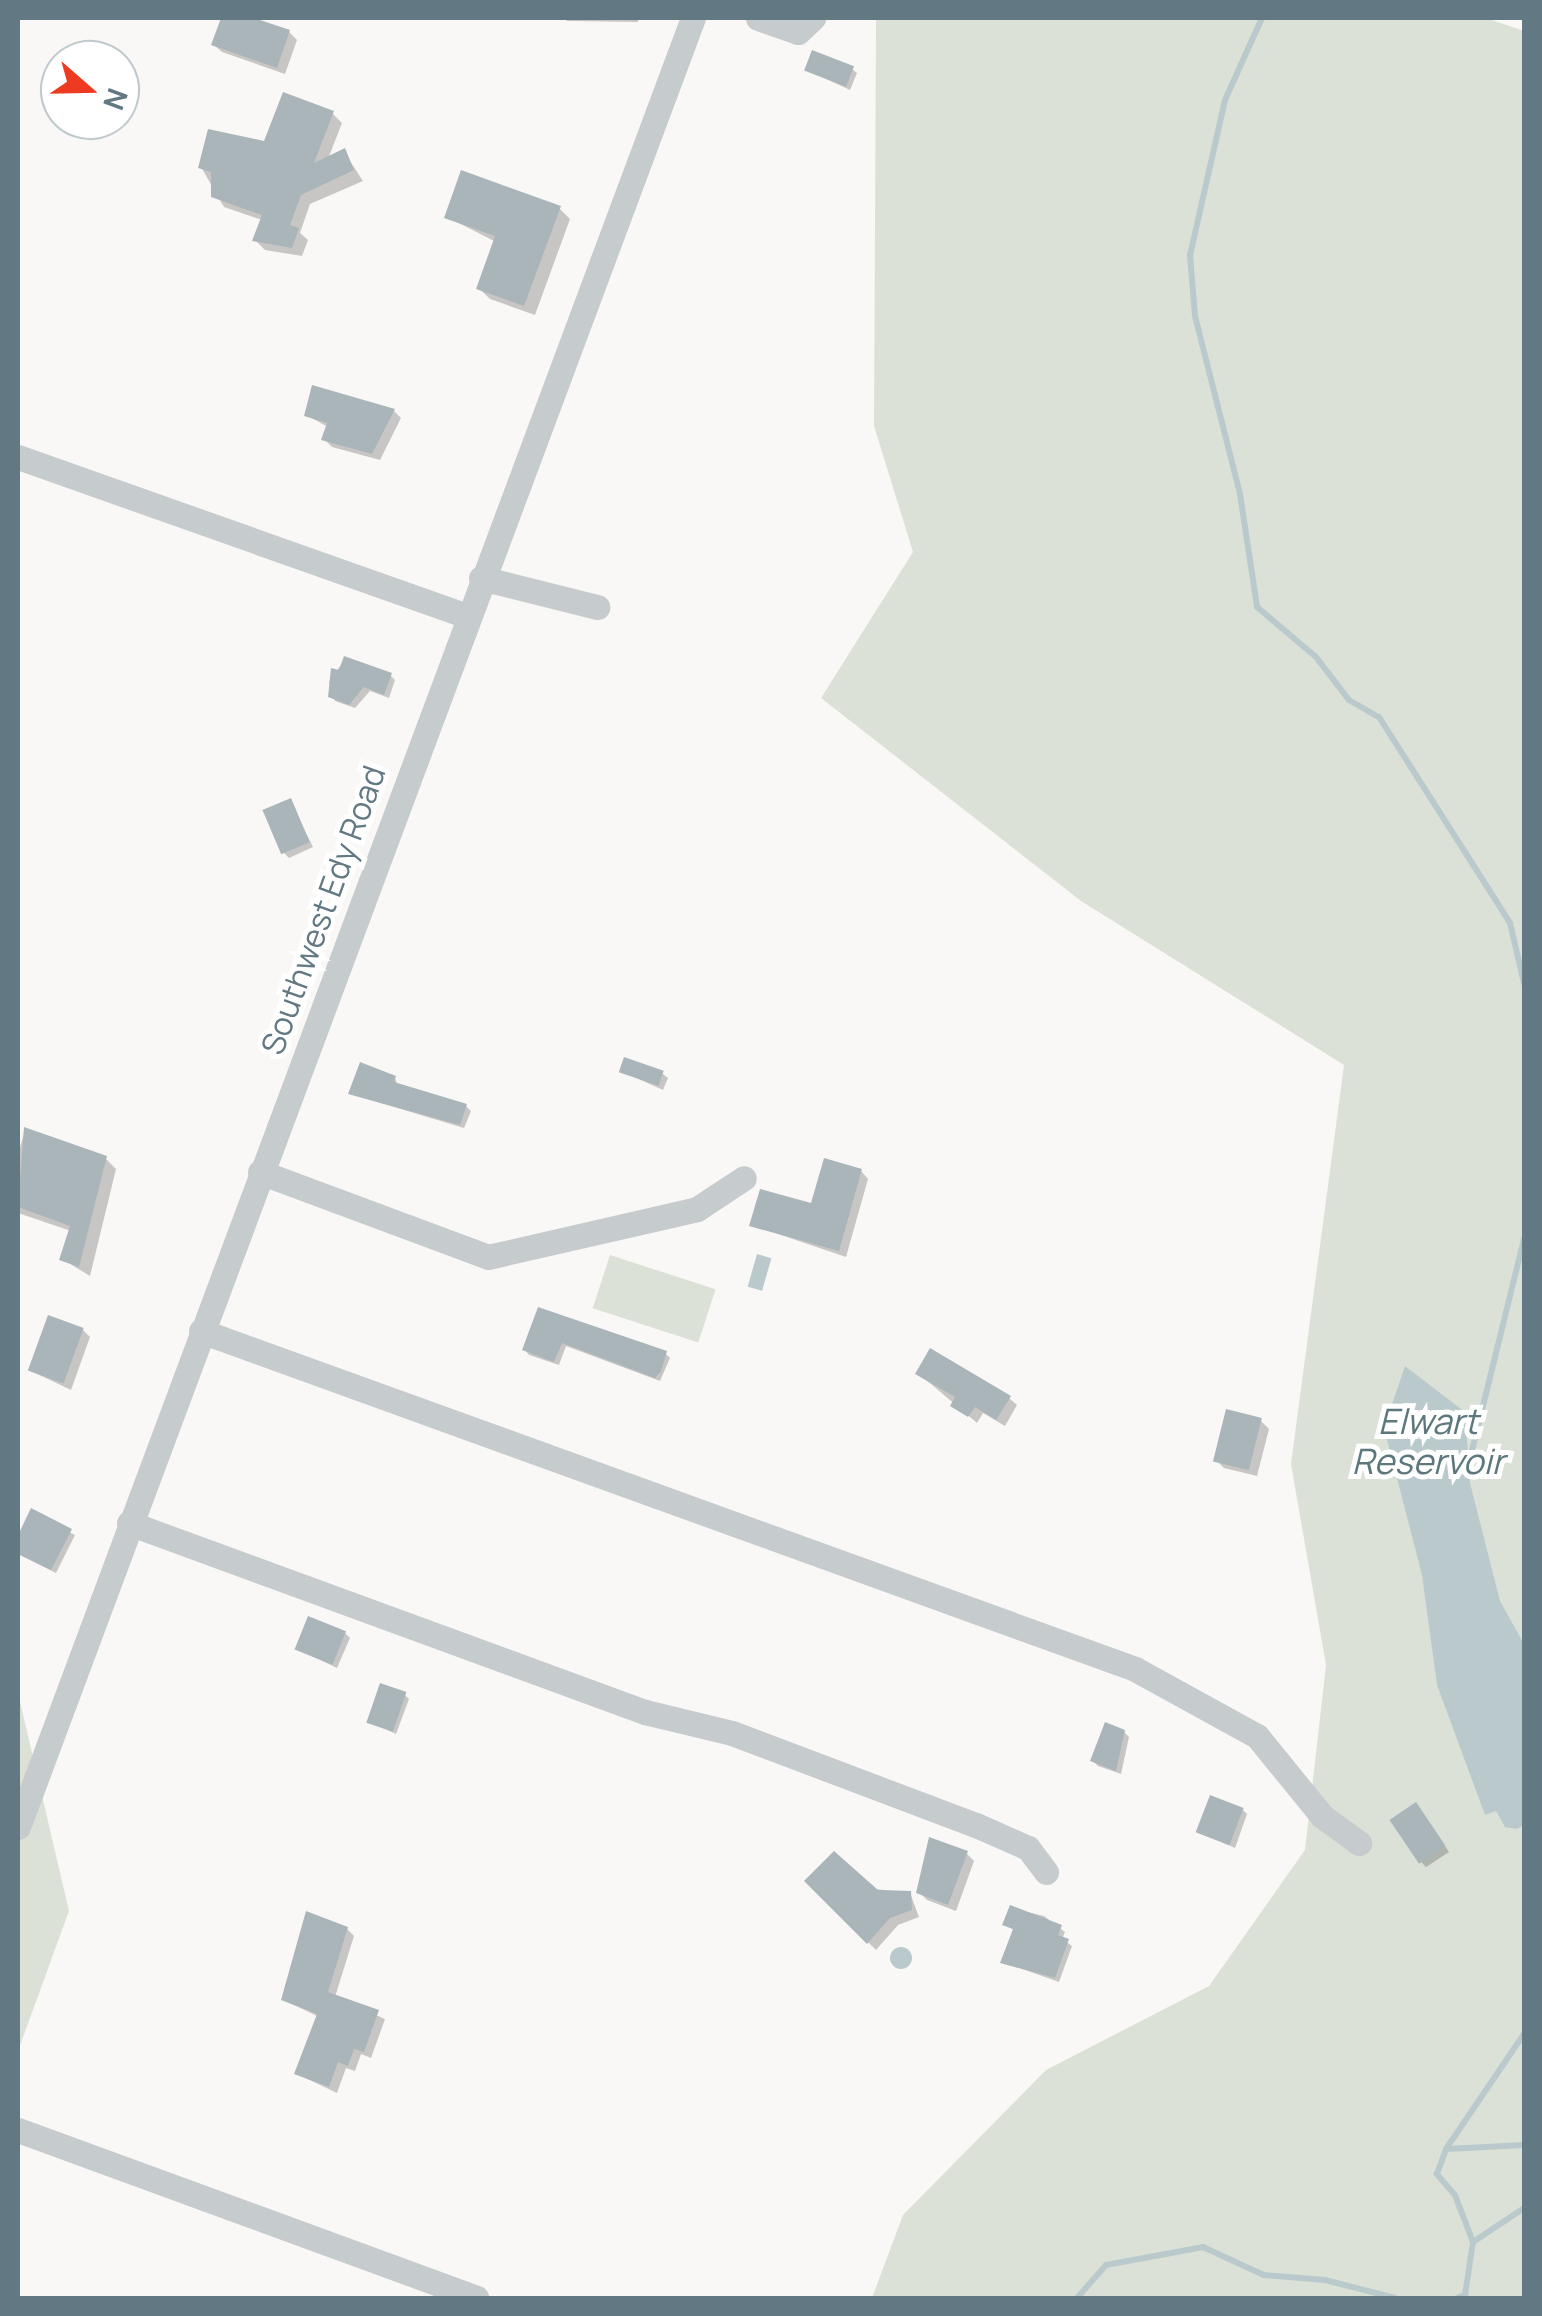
<!DOCTYPE html>
<html>
<head>
<meta charset="utf-8">
<style>
	body { margin:0 }
	#map { position:relative; width:1542px; height:2316px; overflow:hidden; background:#f9f8f6; font-family:Manrope,sans-serif }
	div>[style] { position:absolute }
	[style*='--x'] { left:calc(var(--x)*1px); top:calc(var(--y)*1px); width:calc(var(--w)*1px); rotate:calc(var(--a)*1deg) }
	.green>* { inset:0; background:#dbe1d7; transform-origin:0 0 }
	.water>* { inset:0; background:#bacacc; transform-origin:0 0 }
	.round { border-radius:50% }
	.shadow>* { inset:0; background:#0003 }
	.stream>* { height:6px; margin:-3px; padding:0 3px; transform-origin:3px; border-radius:3px; background:#bacacc }
	.building>* { inset:0; background:#aab5ba; transform-origin:0 0 }
	.minor>* { height:25px; margin:-12.5px; padding:0 12.5px; transform-origin:12.5px; border-radius:12.5px; background:#c6cbce }
	span { translate:-50% -50%; white-space:nowrap; text-align:center; line-height:1.15; -webkit-text-stroke:10px #fff; paint-order:stroke }
	.street-label { font-size:32px; color:#627883 }
	.water-label { font-size:35px; color:#5d787d; font-style:italic }
	.frame { position:absolute; inset:0; border:20px solid #627883; pointer-events:none }
	.north { position:absolute; left:40px; top:40px; width:100px; height:100px; box-sizing:border-box; background:#fff; border:2px solid #c0c9cd; border-radius:50%; rotate:110deg; font-size:28px; font-weight:700; line-height:40px; text-align:center; color:#627883 }
	.north::after { content:''; display:block; margin:auto; width:35px; height:45px; background:#ee3a20; clip-path:polygon(50% 0,100% 100%,50% 72%,0 100%) }
</style>
</head>
<body>
<div id="map">
	<div class="green">
		<i style="clip-path:polygon(876px 18px,1486px 18px,1524px 31px,1524px 2298px,872px 2298px,903px 2215px,1046px 2070px,1209px 1986px,1305px 1850px,1326px 1665px,1291px 1464px,1344px 1065px,1081px 901px,821px 698px,913px 552px,874px 426px)"></i>
		<i style="left:610px;top:1255px;width:111px;height:56px;rotate:18deg"></i>
		<i style="clip-path:polygon(18px 1693px,69px 1911px,18px 2051px)"></i>
	</div>
	<div class="water">
		<i style="left:757px;top:1254px;width:15px;height:34px;rotate:16deg"></i>
		<i style="clip-path:polygon(1405px 1366px,1465px 1412px,1470px 1483px,1500px 1601px,1524px 1644px,1524px 1825px,1517px 1829px,1505px 1827px,1496px 1811px,1485px 1815px,1437px 1685px,1422px 1575px,1384px 1428px)"></i>
		<i class="round" style="left:890px;top:1947px;width:22px;height:22px"></i>
	</div>
	<div class="shadow">
		<i style="clip-path:polygon(223px 18px,246px 18px,289px 32px,297px 40px,285px 74px,222px 52px,214px 45px)"></i>
		<i style="clip-path:polygon(563px 18px,638px 18px,638px 22px,567px 21px)"></i>
		<i style="clip-path:polygon(852px 69px,857px 73px,850px 90px,807px 70px)"></i>
		<i style="clip-path:polygon(332px 113px,342px 123px,328px 159px,344px 152px,363px 181px,310px 204px,300px 233px,308px 240px,302px 256px,265px 250px,255px 240px,262px 220px,224px 207px,201px 167px)"></i>
		<i style="clip-path:polygon(559px 208px,570px 219px,535px 315px,490px 299px,479px 288px,496px 242px,447px 217px)"></i>
		<i style="clip-path:polygon(394px 411px,401px 418px,380px 460px,332px 447px,324px 439px,328px 427px,306px 415px)"></i>
		<i style="clip-path:polygon(345px 659px,390px 675px,395px 680px,389px 698px,370px 691px,355px 708px,335px 701px,329px 682px)"></i>
		<i style="clip-path:polygon(290px 801px,313px 847px,289px 858px,284px 853px)"></i>
		<i style="clip-path:polygon(621px 1071px,663px 1074px,668px 1078px,663px 1090px)"></i>
		<i style="clip-path:polygon(395px 1078px,398px 1086px,466px 1106px,471px 1111px,464px 1128px,351px 1094px)"></i>
		<i style="clip-path:polygon(25px 1130px,105px 1158px,116px 1169px,90px 1276px,62px 1259px,71px 1231px,18px 1213px,18px 1154px)"></i>
		<i style="clip-path:polygon(861px 1171px,868px 1179px,846px 1257px,752px 1225px,813px 1207px)"></i>
		<i style="clip-path:polygon(539px 1311px,666px 1354px,670px 1358px,660px 1381px,566px 1346px,559px 1365px,529px 1355px,525px 1350px)"></i>
		<i style="clip-path:polygon(83px 1330px,90px 1337px,71px 1390px,31px 1371px)"></i>
		<i style="clip-path:polygon(918px 1373px,1009px 1398px,1017px 1405px,1005px 1426px,983px 1413px,977px 1423px)"></i>
		<i style="clip-path:polygon(1261px 1421px,1269px 1429px,1257px 1476px,1224px 1468px,1216px 1460px)"></i>
		<i style="clip-path:polygon(32px 1512px,75px 1535px,56px 1573px,18px 1554px,18px 1537px)"></i>
		<i style="clip-path:polygon(345px 1633px,350px 1638px,337px 1668px,297px 1649px)"></i>
		<i style="clip-path:polygon(404px 1694px,409px 1699px,396px 1734px,368px 1721px)"></i>
		<i style="clip-path:polygon(1124px 1732px,1129px 1737px,1121px 1774px,1098px 1766px,1093px 1761px)"></i>
		<i style="clip-path:polygon(1243px 1810px,1247px 1814px,1235px 1848px,1199px 1832px)"></i>
		<i style="clip-path:polygon(1420px 1810px,1449px 1852px,1426px 1867px,1421px 1862px)"></i>
		<i style="clip-path:polygon(966px 1853px,974px 1861px,956px 1911px,927px 1900px,919px 1892px)"></i>
		<i style="clip-path:polygon(807px 1881px,910px 1893px,919px 1917px,898px 1925px,876px 1950px)"></i>
		<i style="clip-path:polygon(1011px 1908px,1044px 1916px,1065px 1932px,1062px 1939px,1072px 1946px,1059px 1982px,1003px 1962px,1015px 1931px,1005px 1924px)"></i>
		<i style="clip-path:polygon(347px 1929px,354px 1936px,335px 1997px,385px 2019px,371px 2058px,361px 2054px,355px 2071px,346px 2068px,337px 2093px,297px 2074px,319px 2017px,284px 2000px)"></i>
	</div>
	<div class="stream">
		<i style="--x:1262;--y:18;--w:90;--a:114.3"></i>
		<i style="--x:1225;--y:100;--w:159;--a:102.7"></i>
		<i style="--x:1190;--y:255;--w:61;--a:85.3"></i>
		<i style="--x:1195;--y:316;--w:184;--a:75.8"></i>
		<i style="--x:1240;--y:494;--w:114;--a:81.4"></i>
		<i style="--x:1257;--y:607;--w:77;--a:40.3"></i>
		<i style="--x:1316;--y:657;--w:54;--a:52.5"></i>
		<i style="--x:1349;--y:700;--w:34;--a:30"></i>
		<i style="--x:1379;--y:717;--w:244;--a:57.5"></i>
		<i style="--x:1510;--y:923;--w:62;--a:76.9"></i>
		<i style="--x:1467;--y:1471;--w:239;--a:-76.2"></i>
		<i style="--x:1447;--y:2149;--w:77;--a:-3"></i>
		<i style="--x:1473;--y:2242;--w:61;--a:-33.7"></i>
		<i style="--x:1077;--y:2298;--w:44;--a:-48.7"></i>
		<i style="--x:1106;--y:2265;--w:99;--a:-10.5"></i>
		<i style="--x:1203;--y:2247;--w:67;--a:24.7"></i>
		<i style="--x:1264;--y:2275;--w:61;--a:4.7"></i>
		<i style="--x:1325;--y:2280;--w:72;--a:14.4"></i>
		<i style="--x:1457;--y:2298;--w:9;--a:-21"></i>
		<i style="--x:1465;--y:2295;--w:54;--a:-81.4"></i>
		<i style="--x:1473;--y:2242;--w:50;--a:-111"></i>
		<i style="--x:1455;--y:2195;--w:28;--a:-131"></i>
		<i style="--x:1437;--y:2174;--w:27;--a:-70"></i>
		<i style="--x:1446;--y:2149;--w:139;--a:-55.9"></i>
	</div>
	<div class="building">
		<i style="clip-path:polygon(221px 18px,254px 18px,290px 30px,277px 68px,211px 45px)"></i>
		<i style="left:812px;top:50px;width:45px;height:22px;rotate:21deg"></i>
		<i style="clip-path:polygon(283px 92px,334px 111px,314px 163px,345px 148px,354px 170px,301px 195px,290px 225px,299px 228px,292px 248px,252px 241px,262px 215px,211px 197px,211px 172px,198px 168px,208px 129px,264px 141px)"></i>
		<i style="clip-path:polygon(461px 170px,561px 206px,524px 306px,476px 289px,495px 236px,444px 218px)"></i>
		<i style="clip-path:polygon(312px 385px,395px 409px,372px 454px,321px 440px,327px 423px,304px 416px)"></i>
		<i style="clip-path:polygon(344px 656px,392px 673px,384px 695px,364px 687px,349px 705px,328px 697px,331px 668px,339px 670px)"></i>
		<i style="left:291px;top:798px;width:48px;height:31px;rotate:67deg"></i>
		<i style="left:624px;top:1057px;width:42px;height:16px;rotate:19deg"></i>
		<i style="clip-path:polygon(360px 1062px,396px 1076px,394px 1082px,467px 1104px,460px 1125px,348px 1094px)"></i>
		<i style="clip-path:polygon(24px 1127px,107px 1156px,79px 1267px,59px 1260px,70px 1226px,18px 1207px)"></i>
		<i style="clip-path:polygon(824px 1158px,862px 1169px,839px 1251px,749px 1226px,760px 1189px,811px 1203px)"></i>
		<i style="clip-path:polygon(538px 1307px,667px 1351px,661px 1371px,655px 1378px,562px 1343px,554px 1362px,522px 1350px)"></i>
		<i style="left:48px;top:1315px;width:38px;height:59px;rotate:20deg"></i>
		<i style="clip-path:polygon(930px 1348px,1011px 1396px,996px 1420px,975px 1407px,968px 1417px,950px 1406px,955px 1397px,915px 1374px)"></i>
		<i style="left:1226px;top:1409px;width:37px;height:54px;rotate:14deg"></i>
		<i style="clip-path:polygon(31px 1508px,72px 1529px,51px 1570px,18px 1554px,18px 1535px)"></i>
		<i style="left:308px;top:1616px;width:41px;height:36px;rotate:22deg"></i>
		<i style="left:380px;top:1683px;width:28px;height:42px;rotate:19deg"></i>
		<i style="clip-path:polygon(1105px 1722px,1125px 1730px,1116px 1771px,1090px 1761px)"></i>
		<i style="left:1210px;top:1795px;width:36px;height:40px;rotate:21deg"></i>
		<i style="left:1416px;top:1802px;width:53px;height:32px;rotate:56deg"></i>
		<i style="clip-path:polygon(929px 1837px,968px 1851px,948px 1905px,916px 1893px)"></i>
		<i style="clip-path:polygon(834px 1851px,878px 1890px,911px 1891px,912px 1910px,890px 1918px,867px 1944px,804px 1881px)"></i>
		<i style="clip-path:polygon(1010px 1905px,1062px 1925px,1058px 1935px,1069px 1939px,1055px 1978px,1000px 1963px,1013px 1929px,1002px 1925px)"></i>
		<i style="clip-path:polygon(306px 1911px,348px 1927px,328px 1992px,379px 2010px,364px 2052px,354px 2049px,348px 2066px,338px 2062px,329px 2087px,294px 2074px,317px 2014px,281px 2000px)"></i>
	</div>
	<div class="minor">
		<i style="--x:758;--y:18;--w:42;--a:19.3"></i>
		<i style="--x:798;--y:32;--w:21;--a:-43"></i>
		<i style="--x:18;--y:457;--w:475;--a:19.5"></i>
		<i style="--x:481;--y:578;--w:120;--a:14"></i>
		<i style="--x:260;--y:1172;--w:243;--a:20.4"></i>
		<i style="--x:488;--y:1257;--w:214;--a:-12.9"></i>
		<i style="--x:697;--y:1209;--w:56;--a:-33.4"></i>
		<i style="--x:201;--y:1331;--w:993;--a:19.89"></i>
		<i style="--x:1135;--y:1669;--w:139;--a:28.8"></i>
		<i style="--x:1257;--y:1736;--w:103;--a:50.9"></i>
		<i style="--x:1322;--y:1816;--w:46;--a:36.1"></i>
		<i style="--x:129;--y:1523;--w:550;--a:20.12"></i>
		<i style="--x:645;--y:1712;--w:89;--a:13.6"></i>
		<i style="--x:732;--y:1733;--w:261;--a:20.7"></i>
		<i style="--x:976;--y:1825;--w:57;--a:23.9"></i>
		<i style="--x:1028;--y:1848;--w:30;--a:53"></i>
		<i style="--x:18;--y:1827;--w:1931;--a:-69.54"></i>
		<i style="--x:18;--y:2130;--w:488;--a:20.1"></i>
	</div>
	<div class="street-label">
		<span style="left:323px;top:910px;rotate:-70deg">Southwest Edy Road</span>
	</div>
	<div class="water-label">
		<span style="left:1428px;top:1441px">Elwart<br>Reservoir</span>
	</div>
	<div class="frame"></div>
	<div class="north">N</div>
</div>
</body>
</html>
